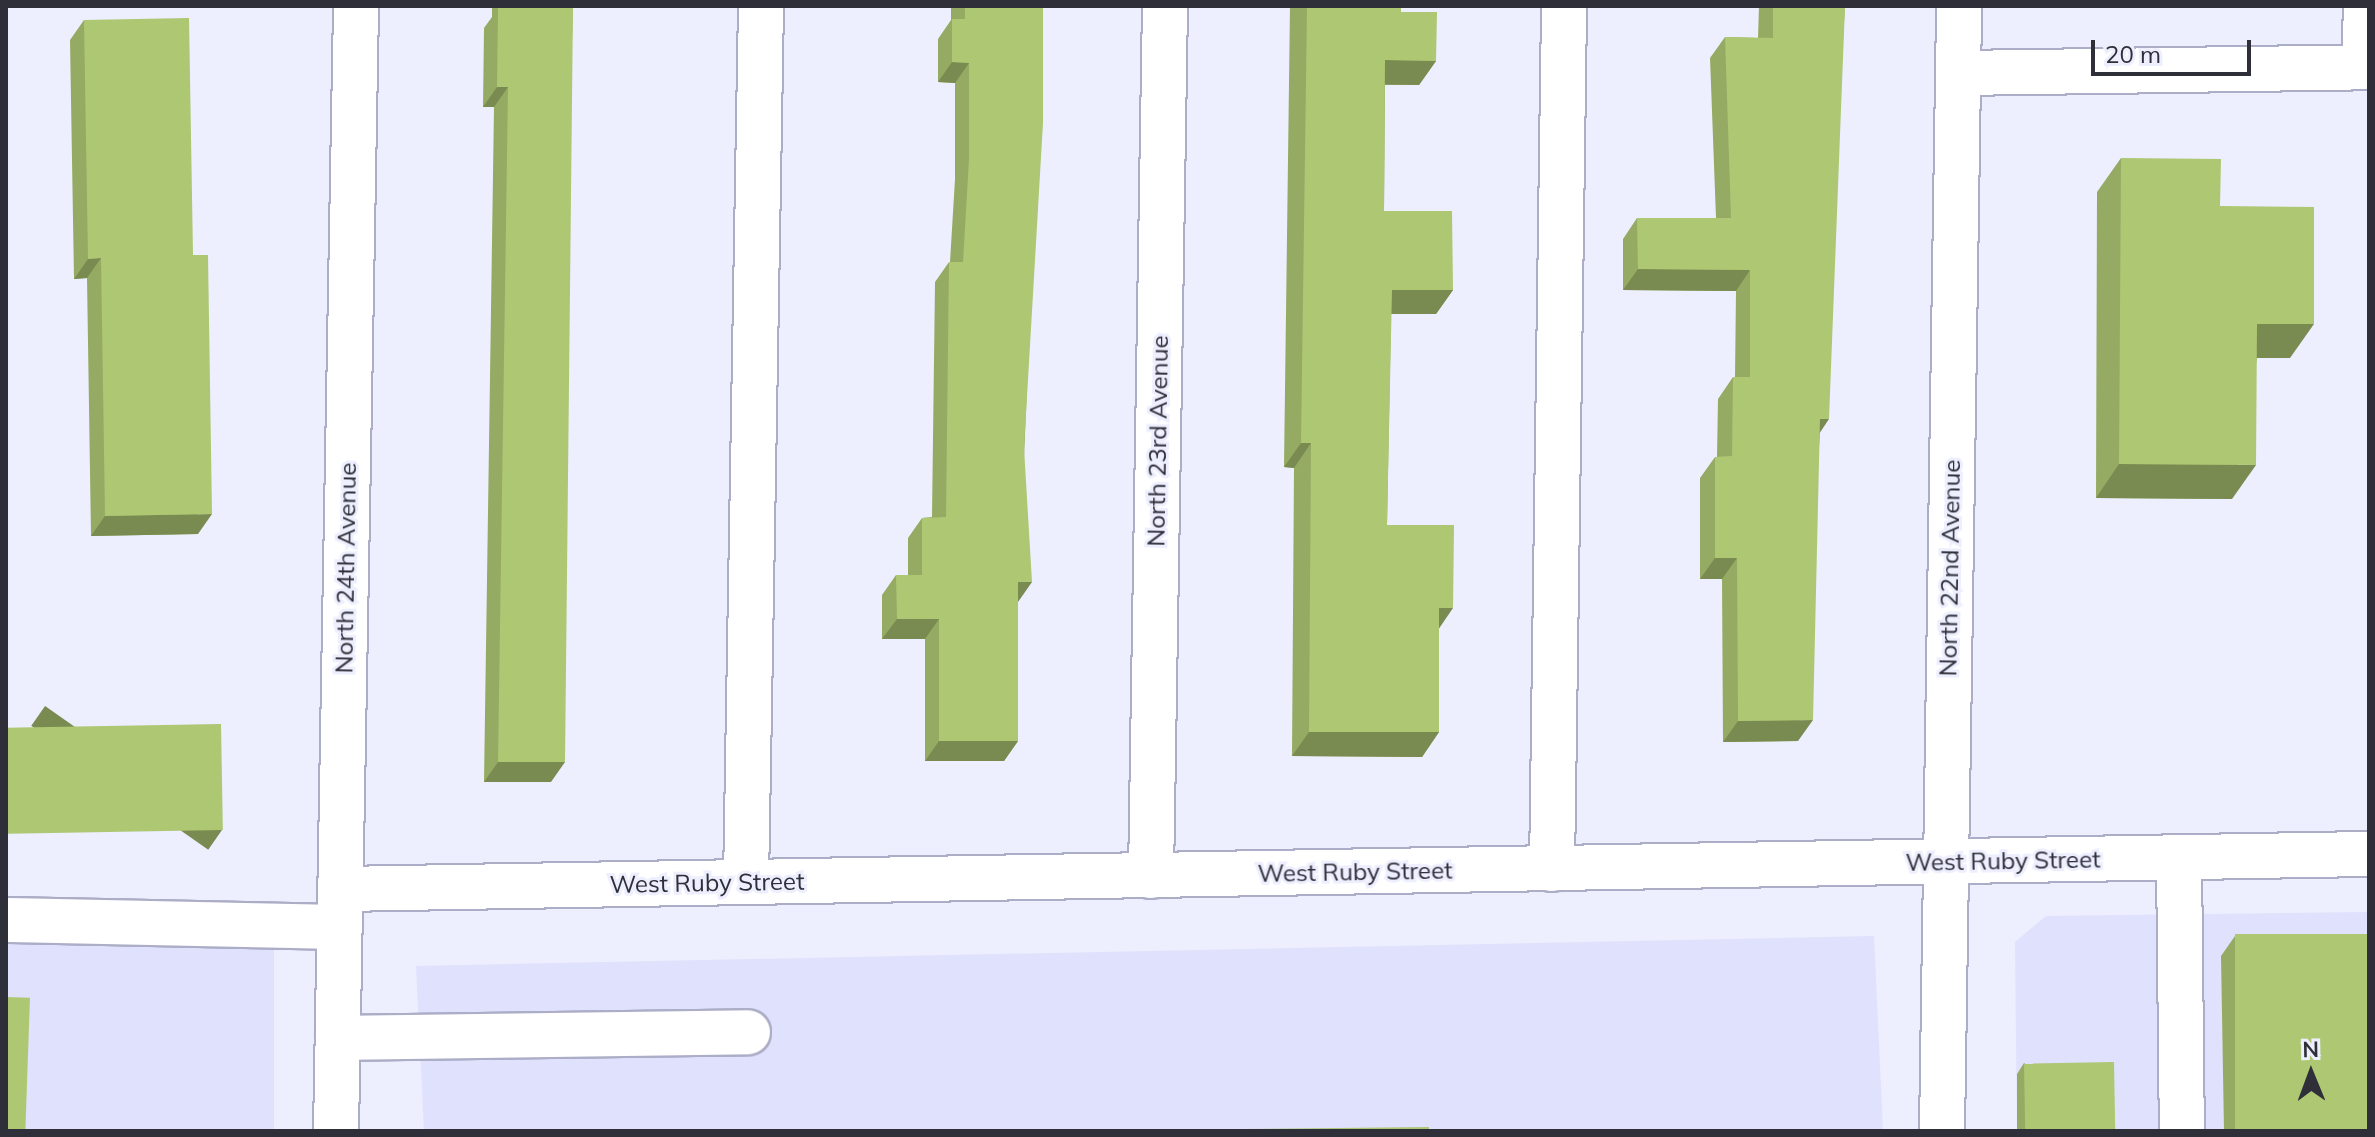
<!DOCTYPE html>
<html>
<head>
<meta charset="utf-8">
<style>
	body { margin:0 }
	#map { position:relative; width:2375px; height:1137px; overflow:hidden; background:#edeefe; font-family:Mulish,sans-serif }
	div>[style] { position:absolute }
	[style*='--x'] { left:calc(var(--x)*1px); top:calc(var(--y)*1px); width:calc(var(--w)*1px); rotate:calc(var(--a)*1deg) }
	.built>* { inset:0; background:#e0e1fc; transform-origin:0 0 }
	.roads { filter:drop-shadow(2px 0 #acadc6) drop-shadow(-2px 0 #acadc6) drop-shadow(0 2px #acadc6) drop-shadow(0 -2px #acadc6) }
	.minor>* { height:44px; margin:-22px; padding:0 22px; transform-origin:22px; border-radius:22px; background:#fff }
	.wall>* { inset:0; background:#95ab63 }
	.shaded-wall>* { inset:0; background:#798b50; transform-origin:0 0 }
	.building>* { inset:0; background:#adc773; transform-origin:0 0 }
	span { translate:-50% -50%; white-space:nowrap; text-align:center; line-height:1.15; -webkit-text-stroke:6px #edeefe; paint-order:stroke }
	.street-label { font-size:24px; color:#2e2f39 }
	.frame { position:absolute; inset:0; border:8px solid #2e2f39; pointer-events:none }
	.north { position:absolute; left:2271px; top:1033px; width:80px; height:80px; -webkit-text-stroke:6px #edeefe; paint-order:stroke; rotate:359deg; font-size:22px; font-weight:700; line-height:32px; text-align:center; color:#2e2f39 }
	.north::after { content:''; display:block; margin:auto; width:28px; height:36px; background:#2e2f39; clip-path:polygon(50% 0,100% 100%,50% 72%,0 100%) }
	.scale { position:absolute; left:2091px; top:40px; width:160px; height:36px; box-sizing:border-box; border:4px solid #2e2f39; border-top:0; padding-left:10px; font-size:24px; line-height:28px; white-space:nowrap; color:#2e2f39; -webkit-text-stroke:6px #edeefe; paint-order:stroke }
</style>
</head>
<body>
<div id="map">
	<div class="built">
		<i style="clip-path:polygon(2369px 912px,2369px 1131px,2017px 1131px,2015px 942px,2046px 916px)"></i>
		<i style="left:6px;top:936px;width:268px;height:195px"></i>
		<i style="clip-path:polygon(1874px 936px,1883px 1131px,424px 1131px,416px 966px)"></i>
	</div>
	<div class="roads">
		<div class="minor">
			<i style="--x:2364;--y:67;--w:61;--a:-88.1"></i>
			<i style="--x:1958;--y:73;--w:411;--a:-0.8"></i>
			<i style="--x:2179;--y:858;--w:273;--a:89.4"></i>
			<i style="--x:1552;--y:869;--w:863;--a:-89.2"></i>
			<i style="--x:1151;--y:876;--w:870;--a:-89.08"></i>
			<i style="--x:746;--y:882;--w:876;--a:-89.02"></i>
			<i style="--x:341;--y:889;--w:2028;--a:-0.99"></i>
			<i style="--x:6;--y:920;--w:334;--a:1.2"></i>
			<i style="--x:338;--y:1038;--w:410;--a:-0.8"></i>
			<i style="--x:336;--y:1131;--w:1125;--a:-88.98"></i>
			<i style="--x:1942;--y:1131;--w:1125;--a:-89.13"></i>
		</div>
	</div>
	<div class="wall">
		<i style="clip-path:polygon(492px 6px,573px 6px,551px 782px,484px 782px,494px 107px,483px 107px,484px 28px,492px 17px)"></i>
		<i style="clip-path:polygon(951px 6px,1043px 6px,1018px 602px,1018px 741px,1004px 761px,925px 761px,925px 639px,882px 639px,882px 595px,896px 575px,908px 575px,908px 538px,922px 518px,932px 517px,935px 282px,949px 262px,950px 262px,955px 179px,955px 83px,938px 82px,938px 39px,951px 20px)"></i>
		<i style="clip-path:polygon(1290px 6px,1401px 6px,1401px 12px,1436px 61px,1419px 85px,1385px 85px,1384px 211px,1453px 290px,1436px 314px,1391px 314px,1387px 525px,1439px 628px,1439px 732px,1422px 757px,1292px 756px,1294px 468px,1284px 467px)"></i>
		<i style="clip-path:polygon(1759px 6px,1845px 6px,1820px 433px,1798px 741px,1723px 742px,1722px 579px,1700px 579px,1700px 478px,1715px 457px,1717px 457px,1718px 399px,1733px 377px,1735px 377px,1736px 291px,1623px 290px,1623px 239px,1637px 218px,1716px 218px,1710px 58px,1725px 37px,1758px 38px)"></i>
		<i style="clip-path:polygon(84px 20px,193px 255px,198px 534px,91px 536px,87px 278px,74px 279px,70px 40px)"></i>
		<i style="clip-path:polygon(2121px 158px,2220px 206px,2290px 358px,2257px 358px,2232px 499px,2096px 498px,2097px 192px)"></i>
		<i style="clip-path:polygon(2235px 936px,2369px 1131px,2224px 1131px,2221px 956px)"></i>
		<i style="clip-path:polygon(2024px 1063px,2115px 1131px,2017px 1131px,2017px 1074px)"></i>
	</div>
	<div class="shaded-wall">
		<i style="clip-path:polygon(1385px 60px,1436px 61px,1419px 85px,1368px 84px)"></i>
		<i style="clip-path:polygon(952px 62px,969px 63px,955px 83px,938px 82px)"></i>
		<i style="clip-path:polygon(497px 87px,508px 87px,494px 107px,483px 107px)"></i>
		<i style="clip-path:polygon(101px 258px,87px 278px,74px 279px,88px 259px)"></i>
		<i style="clip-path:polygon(1638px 269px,1750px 270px,1736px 291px,1623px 290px)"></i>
		<i style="clip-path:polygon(1392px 290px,1453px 290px,1436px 314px,1374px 314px)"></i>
		<i style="clip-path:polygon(2257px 324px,2314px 324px,2290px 358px,2233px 358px)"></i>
		<i style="clip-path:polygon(1820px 419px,1829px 419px,1815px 440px)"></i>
		<i style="clip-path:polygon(1301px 443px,1311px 443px,1294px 468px,1284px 467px)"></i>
		<i style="clip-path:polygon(2119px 464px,2256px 465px,2232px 499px,2096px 498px)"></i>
		<i style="clip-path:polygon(212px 514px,198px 534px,91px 536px,105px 516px)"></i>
		<i style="clip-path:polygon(1715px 558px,1737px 558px,1722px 579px,1700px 579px)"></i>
		<i style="clip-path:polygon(1018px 582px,1032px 582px,1018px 602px)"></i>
		<i style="clip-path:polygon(1439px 608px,1453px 608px,1436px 633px)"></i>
		<i style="clip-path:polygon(897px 619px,939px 619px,925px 639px,882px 639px)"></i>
		<i style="clip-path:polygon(1813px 720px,1798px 741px,1723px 742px,1738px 721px)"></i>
		<i style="clip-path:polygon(1309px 732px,1439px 732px,1422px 757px,1292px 756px)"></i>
		<i style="clip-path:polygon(939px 741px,1018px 741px,1004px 761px,925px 761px)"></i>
		<i style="clip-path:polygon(498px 762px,565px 762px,551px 782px,484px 782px)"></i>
		<i style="left:222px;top:830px;width:24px;height:216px;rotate:125deg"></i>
	</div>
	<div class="building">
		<i style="clip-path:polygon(506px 6px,573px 6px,565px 762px,498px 762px,508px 87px,497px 87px,498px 8px,506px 8px)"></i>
		<i style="clip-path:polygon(965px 6px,1043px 6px,1043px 123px,1024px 448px,1032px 582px,1018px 582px,1018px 741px,939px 741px,939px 619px,897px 619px,896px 575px,922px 575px,922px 518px,946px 517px,949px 262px,963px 262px,969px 159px,969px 63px,952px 62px,952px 19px,965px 19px)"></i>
		<i style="clip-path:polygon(1307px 6px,1401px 6px,1401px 12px,1437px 12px,1436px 61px,1385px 60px,1384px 211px,1452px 211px,1453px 290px,1392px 290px,1387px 525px,1454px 525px,1453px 608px,1439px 608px,1439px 732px,1309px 732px,1311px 443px,1301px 443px)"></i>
		<i style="clip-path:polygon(1773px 6px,1845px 6px,1829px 419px,1820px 419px,1813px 720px,1738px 721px,1737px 558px,1715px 558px,1715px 457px,1732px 456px,1733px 377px,1750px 377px,1750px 270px,1638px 269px,1637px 218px,1731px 218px,1725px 37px,1773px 38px)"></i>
		<i style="clip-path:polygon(189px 18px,193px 255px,208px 255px,212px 514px,105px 516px,101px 258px,88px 259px,84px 20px)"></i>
		<i style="clip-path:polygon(2121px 158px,2221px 159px,2220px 206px,2314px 207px,2314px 324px,2257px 324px,2256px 465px,2119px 464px)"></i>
		<i style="left:221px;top:724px;width:106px;height:215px;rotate:89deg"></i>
		<i style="left:2369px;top:934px;width:197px;height:134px;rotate:90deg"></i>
		<i style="left:6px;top:997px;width:24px;height:134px;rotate:2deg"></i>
		<i style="left:2114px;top:1062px;width:69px;height:90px;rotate:89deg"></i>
		<i style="clip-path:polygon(1429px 1127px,1429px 1131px,1245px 1131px,1245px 1129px)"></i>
	</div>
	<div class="street-label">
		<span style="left:1158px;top:441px;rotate:-89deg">North 23rd Avenue</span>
		<span style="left:346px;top:568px;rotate:-89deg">North 24th Avenue</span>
		<span style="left:1950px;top:568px;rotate:-89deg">North 22nd Avenue</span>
		<span style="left:2003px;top:861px;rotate:-1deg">West Ruby Street</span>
		<span style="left:1355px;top:872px;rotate:-1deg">West Ruby Street</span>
		<span style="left:707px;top:883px;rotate:-1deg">West Ruby Street</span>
	</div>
	<div class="frame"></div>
	<div class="north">N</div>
	<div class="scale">20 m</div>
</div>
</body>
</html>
